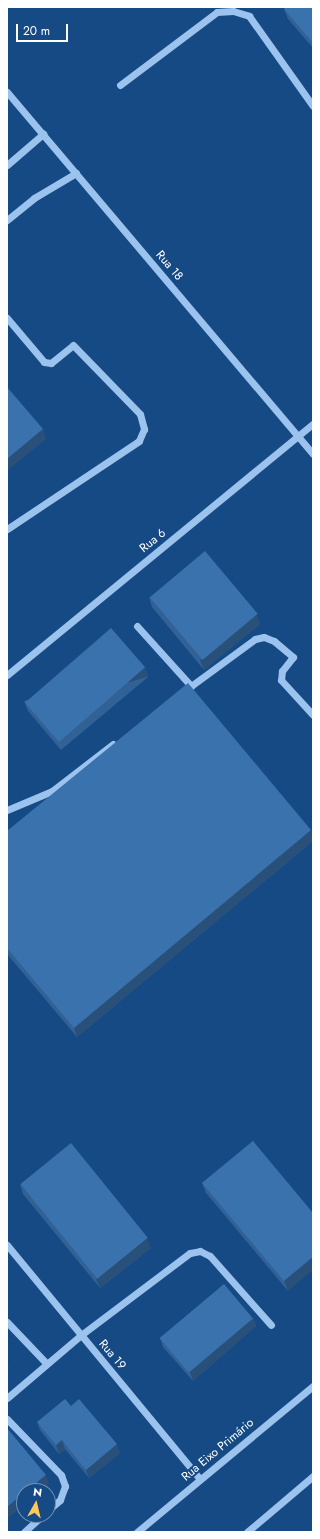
<!DOCTYPE html>
<html>
<head>
<meta charset="utf-8">
<style>
	body { margin:0 }
	#map { position:relative; width:320px; height:1539px; overflow:hidden; background:#164a85; font-family:Jost,sans-serif }
	div>[style] { position:absolute }
	[style*='--x'] { left:calc(var(--x)*1px); top:calc(var(--y)*1px); width:calc(var(--w)*1px); rotate:calc(var(--a)*1deg) }
	.minor>* { height:7px; margin:-3.5px; padding:0 3.5px; transform-origin:3.5px; border-radius:3.5px; background:#9bc3ee }
	.wall>* { inset:0; background:#326295 }
	.shaded-wall>* { inset:0; background:#295079; transform-origin:0 0 }
	.building>* { inset:0; background:#3a72ad; transform-origin:0 0 }
	span { translate:-50% -50%; white-space:nowrap; text-align:center; line-height:1.15; -webkit-text-stroke:4px #164a85; paint-order:stroke }
	.street-label { font-size:12px; color:#fff }
	.frame { position:absolute; inset:0; border:8px solid #fff; pointer-events:none }
	.north { position:absolute; left:16px; top:1483px; width:40px; height:40px; box-sizing:border-box; background:#164a85; border:1px solid #7392b6; border-radius:50%; rotate:8deg; font-size:11px; font-weight:700; line-height:16px; text-align:center; color:#fff }
	.north::after { content:''; display:block; margin:auto; width:14px; height:18px; background:#ffc957; clip-path:polygon(50% 0,100% 100%,50% 72%,0 100%) }
	.scale { position:absolute; left:16px; top:24px; width:52px; height:18px; box-sizing:border-box; border:2px solid #fff; border-top:0; padding-left:5px; font-size:12px; line-height:14px; white-space:nowrap; color:#fff; -webkit-text-stroke:3px #164a85; paint-order:stroke }
</style>
</head>
<body>
<div id="map">
	<div class="minor">
		<i style="--x:120;--y:85;--w:121;--a:-37"></i>
		<i style="--x:217;--y:12;--w:16;--a:-4"></i>
		<i style="--x:233;--y:11;--w:17;--a:17"></i>
		<i style="--x:249;--y:16;--w:110;--a:54.6"></i>
		<i style="--x:7;--y:92;--w:474;--a:49.8"></i>
		<i style="--x:7;--y:165;--w:48;--a:-40.7"></i>
		<i style="--x:7;--y:220;--w:35;--a:-39"></i>
		<i style="--x:34;--y:198;--w:49;--a:-30.8"></i>
		<i style="--x:7;--y:318;--w:57;--a:49.9"></i>
		<i style="--x:44;--y:362;--w:7;--a:8"></i>
		<i style="--x:51;--y:363;--w:28;--a:-39"></i>
		<i style="--x:73;--y:345;--w:96;--a:45.8"></i>
		<i style="--x:140;--y:414;--w:16;--a:75"></i>
		<i style="--x:144;--y:429;--w:13;--a:113"></i>
		<i style="--x:139;--y:441;--w:159;--a:146.3"></i>
		<i style="--x:137;--y:626;--w:81;--a:48"></i>
		<i style="--x:191;--y:686;--w:79;--a:-36.3"></i>
		<i style="--x:255;--y:639;--w:9;--a:-13"></i>
		<i style="--x:264;--y:637;--w:11;--a:22"></i>
		<i style="--x:274;--y:641;--w:25;--a:40"></i>
		<i style="--x:293;--y:657;--w:18;--a:128"></i>
		<i style="--x:282;--y:671;--w:9;--a:96"></i>
		<i style="--x:281;--y:680;--w:47;--a:47.6"></i>
		<i style="--x:7;--y:675;--w:396;--a:-39.4"></i>
		<i style="--x:7;--y:810;--w:49;--a:-22.9"></i>
		<i style="--x:52;--y:791;--w:77;--a:-37.6"></i>
		<i style="--x:7;--y:1245;--w:303;--a:50.5"></i>
		<i style="--x:7;--y:1322;--w:57;--a:46.4"></i>
		<i style="--x:7;--y:1398;--w:97;--a:-40.4"></i>
		<i style="--x:81;--y:1335;--w:136;--a:-37"></i>
		<i style="--x:190;--y:1253;--w:10;--a:-11"></i>
		<i style="--x:200;--y:1251;--w:11;--a:27"></i>
		<i style="--x:210;--y:1256;--w:92;--a:48.5"></i>
		<i style="--x:7;--y:1419;--w:78;--a:46"></i>
		<i style="--x:61;--y:1475;--w:12;--a:70"></i>
		<i style="--x:65;--y:1486;--w:15;--a:110"></i>
		<i style="--x:60;--y:1500;--w:16;--a:140"></i>
		<i style="--x:24;--y:1532;--w:25;--a:-42"></i>
		<i style="--x:137;--y:1532;--w:229;--a:-39.7"></i>
		<i style="--x:247;--y:1532;--w:87;--a:-40.3"></i>
	</div>
	<div class="wall">
		<i style="clip-path:polygon(313px 7px,313px 48px,288px 19px,284px 9px)"></i>
		<i style="clip-path:polygon(149px 597px,260px 624px,204px 670px,152px 607px)"></i>
		<i style="clip-path:polygon(145px 667px,148px 677px,61px 750px,28px 711px,24px 701px)"></i>
		<i style="clip-path:polygon(7px 831px,313px 835px,313px 841px,77px 1037px,7px 954px)"></i>
		<i style="clip-path:polygon(253px 1141px,288px 1291px,206px 1193px,202px 1183px)"></i>
		<i style="clip-path:polygon(20px 1184px,151px 1248px,100px 1288px,23px 1194px)"></i>
		<i style="clip-path:polygon(253px 1318px,256px 1326px,193px 1381px,163px 1347px,160px 1338px)"></i>
		<i style="clip-path:polygon(71px 1406px,120px 1453px,89px 1478px,65px 1449px,59px 1454px,40px 1430px,37px 1422px)"></i>
	</div>
	<div class="shaded-wall">
		<i style="clip-path:polygon(43px 429px,46px 439px,7px 471px,7px 459px)"></i>
		<i style="clip-path:polygon(257px 614px,260px 624px,204px 670px,200px 660px)"></i>
		<i style="left:145px;top:667px;width:10px;height:114px;rotate:73deg"></i>
		<i style="clip-path:polygon(311px 830px,313px 835px,313px 841px,77px 1037px,74px 1028px)"></i>
		<i style="clip-path:polygon(147px 1238px,151px 1248px,100px 1288px,96px 1279px)"></i>
		<i style="clip-path:polygon(313px 1257px,313px 1270px,288px 1291px,284px 1281px)"></i>
		<i style="clip-path:polygon(253px 1318px,256px 1326px,193px 1381px,190px 1372px)"></i>
		<i style="clip-path:polygon(7px 1361px,9px 1368px,7px 1370px)"></i>
		<i style="clip-path:polygon(62px 1440px,65px 1449px,59px 1454px,56px 1445px)"></i>
		<i style="clip-path:polygon(117px 1444px,120px 1453px,89px 1478px,86px 1470px)"></i>
		<i style="clip-path:polygon(46px 1475px,49px 1484px,41px 1491px,26px 1491px)"></i>
		<i style="clip-path:polygon(24px 1493px,24px 1505px,7px 1519px,7px 1507px)"></i>
	</div>
	<div class="building">
		<i style="clip-path:polygon(286px 7px,313px 7px,313px 43px,284px 9px)"></i>
		<i style="clip-path:polygon(7px 387px,43px 429px,7px 459px)"></i>
		<i style="left:205px;top:551px;width:82px;height:72px;rotate:50deg"></i>
		<i style="left:111px;top:628px;width:52px;height:114px;rotate:49deg"></i>
		<i style="clip-path:polygon(188px 683px,311px 830px,74px 1028px,7px 948px,7px 831px)"></i>
		<i style="clip-path:polygon(253px 1141px,313px 1213px,313px 1257px,284px 1281px,202px 1183px)"></i>
		<i style="left:71px;top:1143px;width:122px;height:65px;rotate:51deg"></i>
		<i style="left:224px;top:1284px;width:45px;height:84px;rotate:50deg"></i>
		<i style="clip-path:polygon(65px 1399px,71px 1406px,79px 1399px,117px 1444px,86px 1470px,62px 1440px,56px 1445px,37px 1422px)"></i>
		<i style="clip-path:polygon(7px 1428px,46px 1475px,26px 1491px,24px 1491px,24px 1493px,7px 1507px)"></i>
	</div>
	<div class="street-label">
		<span style="left:169px;top:266px;rotate:50deg">Rua 18</span>
		<span style="left:153px;top:541px;rotate:-39deg">Rua 6</span>
		<span style="left:112px;top:1355px;rotate:50deg">Rua 19</span>
		<span style="left:218px;top:1450px;rotate:-40deg">Rua Eixo Primário</span>
	</div>
	<div class="frame"></div>
	<div class="north">N</div>
	<div class="scale">20 m</div>
</div>
</body>
</html>
